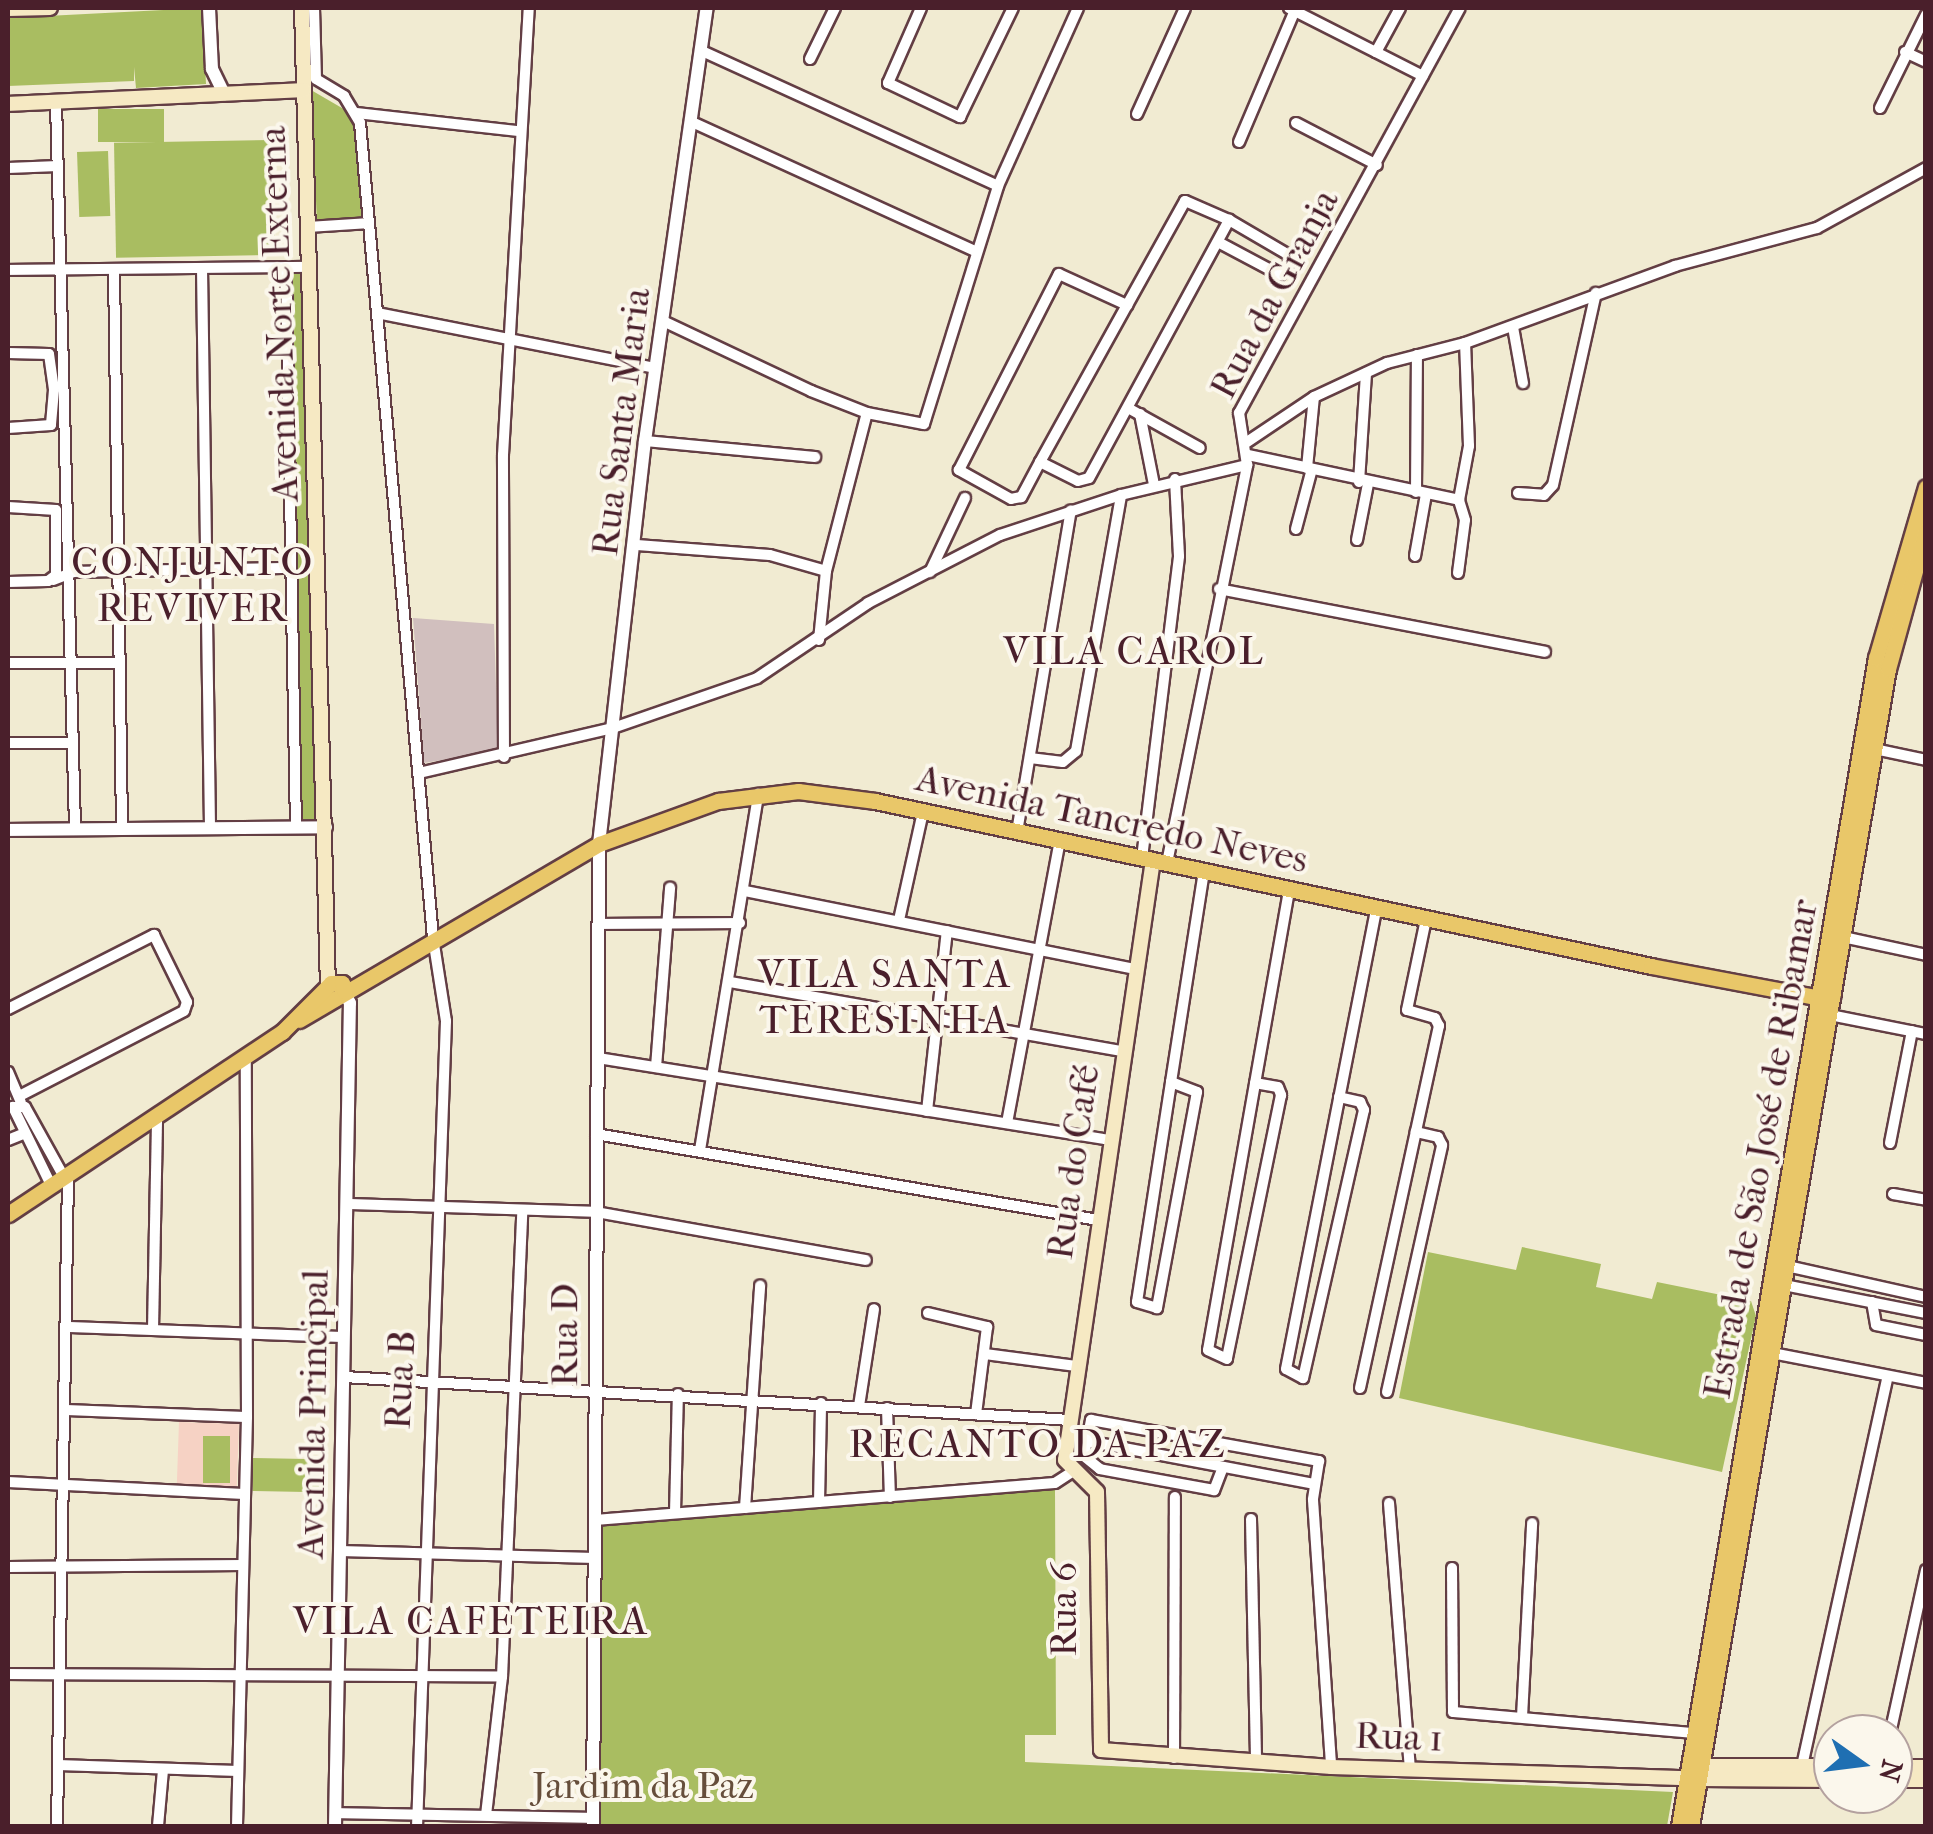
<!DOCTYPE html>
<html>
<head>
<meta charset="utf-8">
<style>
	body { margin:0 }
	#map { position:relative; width:1933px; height:1834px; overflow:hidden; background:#f1ebd2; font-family:"IM FELL French Canon",serif }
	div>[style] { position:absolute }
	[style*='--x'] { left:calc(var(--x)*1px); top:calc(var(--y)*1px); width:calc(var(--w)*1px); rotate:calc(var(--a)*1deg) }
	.built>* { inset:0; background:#f6d2c4; transform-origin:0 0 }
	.industrial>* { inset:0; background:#d1bfbe }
	.green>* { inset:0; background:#a9bd61; transform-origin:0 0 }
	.roads { filter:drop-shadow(2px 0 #633e44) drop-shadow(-2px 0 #633e44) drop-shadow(0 2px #633e44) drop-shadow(0 -2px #633e44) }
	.minor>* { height:10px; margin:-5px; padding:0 5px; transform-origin:5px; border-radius:5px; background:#fff }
	.tertiary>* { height:12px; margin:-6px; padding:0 6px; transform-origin:6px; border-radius:6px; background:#fff }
	.secondary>* { height:14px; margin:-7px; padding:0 7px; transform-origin:7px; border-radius:7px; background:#f6e9c3 }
	.primary>* { height:15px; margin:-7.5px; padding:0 7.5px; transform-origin:7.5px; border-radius:7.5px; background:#e9c769 }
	span { translate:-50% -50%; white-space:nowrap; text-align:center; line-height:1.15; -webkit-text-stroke:8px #fbf7ec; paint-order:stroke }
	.street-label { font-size:38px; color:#4a1f2b }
	.park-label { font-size:38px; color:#664e3b }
	.neighbourhood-label { font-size:40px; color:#4a1f2b; letter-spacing:2.5px }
	.frame { position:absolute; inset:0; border:10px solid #4a1f2b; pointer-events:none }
	.north { position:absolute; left:1813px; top:1714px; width:100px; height:100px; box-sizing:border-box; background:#fbf7ec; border:2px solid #b4a19f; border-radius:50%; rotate:104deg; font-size:28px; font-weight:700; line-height:40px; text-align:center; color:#4a1f2b }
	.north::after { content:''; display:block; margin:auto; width:35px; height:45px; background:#1f6fb2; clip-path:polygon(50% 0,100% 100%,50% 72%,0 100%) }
</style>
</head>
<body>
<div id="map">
	<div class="built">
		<i style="left:179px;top:1422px;width:60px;height:63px;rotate:2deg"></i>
	</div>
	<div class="industrial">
		<i style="clip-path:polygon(413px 618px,494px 624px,498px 751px,424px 763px)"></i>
	</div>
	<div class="green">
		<i style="clip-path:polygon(202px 8px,206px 84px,136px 88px,134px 67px,134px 81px,8px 86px,8px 18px)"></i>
		<i style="clip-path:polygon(311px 90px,354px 115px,362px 220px,317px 223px)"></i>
		<i style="left:164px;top:109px;width:33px;height:66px;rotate:90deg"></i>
		<i style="left:273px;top:140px;width:115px;height:159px;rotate:89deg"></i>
		<i style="left:108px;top:151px;width:65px;height:31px;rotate:88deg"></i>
		<i style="clip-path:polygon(289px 273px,305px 273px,321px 820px,301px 819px)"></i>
		<i style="clip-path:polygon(1522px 1247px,1601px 1264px,1596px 1287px,1652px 1299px,1657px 1282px,1751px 1301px,1756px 1316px,1722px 1472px,1399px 1398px,1428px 1252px,1516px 1270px)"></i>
		<i style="left:203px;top:1436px;width:27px;height:47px"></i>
		<i style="left:253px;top:1458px;width:67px;height:33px;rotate:1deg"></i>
		<i style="clip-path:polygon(1055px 1487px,1056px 1735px,1025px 1735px,1025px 1762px,1673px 1792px,1667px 1826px,600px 1826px,599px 1523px)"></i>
	</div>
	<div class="roads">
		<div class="minor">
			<i style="--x:314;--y:8;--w:71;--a:88.4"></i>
			<i style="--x:316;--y:79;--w:33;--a:31"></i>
			<i style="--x:344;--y:96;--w:31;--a:59"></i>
			<i style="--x:360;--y:123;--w:818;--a:84.88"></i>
			<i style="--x:433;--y:938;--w:84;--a:81.1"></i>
			<i style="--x:446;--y:1021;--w:806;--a:92.06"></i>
			<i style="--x:921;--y:8;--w:82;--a:113.7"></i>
			<i style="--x:888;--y:83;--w:80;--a:25.3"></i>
			<i style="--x:960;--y:117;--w:121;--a:-64.1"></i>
			<i style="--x:1289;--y:8;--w:150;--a:26.9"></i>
			<i style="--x:702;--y:51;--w:325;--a:24.5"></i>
			<i style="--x:1376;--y:52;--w:50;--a:-61.4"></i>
			<i style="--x:1905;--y:52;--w:23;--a:25"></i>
			<i style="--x:810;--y:59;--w:57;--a:-63.9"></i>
			<i style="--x:56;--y:102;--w:727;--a:88.5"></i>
			<i style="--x:1880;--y:108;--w:104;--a:-63.7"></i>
			<i style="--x:357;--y:113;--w:162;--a:6.4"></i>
			<i style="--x:1137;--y:114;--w:116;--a:-65.6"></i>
			<i style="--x:692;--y:122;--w:311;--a:24.5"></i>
			<i style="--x:1296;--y:123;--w:91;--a:27.4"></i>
			<i style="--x:1239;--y:142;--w:146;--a:-67"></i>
			<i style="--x:8;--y:168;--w:50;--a:-2.3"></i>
			<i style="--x:309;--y:227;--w:60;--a:-3.8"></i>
			<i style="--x:1218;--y:242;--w:70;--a:28"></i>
			<i style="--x:1280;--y:275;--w:22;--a:-51"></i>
			<i style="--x:1294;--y:258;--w:75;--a:-149.7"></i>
			<i style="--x:286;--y:267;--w:561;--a:88.98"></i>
			<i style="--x:202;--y:268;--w:560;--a:89.18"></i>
			<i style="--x:114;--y:269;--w:560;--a:89.18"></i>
			<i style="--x:8;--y:270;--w:303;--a:-0.6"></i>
			<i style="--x:377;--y:313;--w:283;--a:11.2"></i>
			<i style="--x:663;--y:321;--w:164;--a:25.3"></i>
			<i style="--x:811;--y:391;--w:60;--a:21.4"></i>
			<i style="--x:867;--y:413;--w:58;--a:10.9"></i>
			<i style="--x:924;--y:424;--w:249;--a:-72.7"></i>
			<i style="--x:998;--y:186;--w:195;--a:-65.8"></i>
			<i style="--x:1513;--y:327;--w:57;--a:79.9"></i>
			<i style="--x:8;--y:353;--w:41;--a:1.4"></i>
			<i style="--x:49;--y:354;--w:36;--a:82"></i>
			<i style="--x:54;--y:390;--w:35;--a:95"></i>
			<i style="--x:51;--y:425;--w:43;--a:176"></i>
			<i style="--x:1128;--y:408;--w:82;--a:29.1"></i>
			<i style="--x:1140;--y:414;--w:72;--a:78.8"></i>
			<i style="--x:645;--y:441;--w:171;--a:5.4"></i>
			<i style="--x:1247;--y:442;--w:81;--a:-33.9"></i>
			<i style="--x:1314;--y:397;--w:81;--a:-25"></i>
			<i style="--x:1387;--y:363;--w:81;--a:-14.4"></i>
			<i style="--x:1465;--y:343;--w:224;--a:-20.1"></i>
			<i style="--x:1675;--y:266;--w:147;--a:-15"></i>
			<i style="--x:1817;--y:228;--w:124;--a:-28.8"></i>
			<i style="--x:1248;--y:455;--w:216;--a:12"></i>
			<i style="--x:1040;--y:462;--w:42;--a:26.6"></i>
			<i style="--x:1078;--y:481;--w:11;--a:-15"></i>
			<i style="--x:1089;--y:478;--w:294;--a:-61.5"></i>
			<i style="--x:1229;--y:220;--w:48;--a:-156.6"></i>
			<i style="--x:1185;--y:201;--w:119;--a:119.1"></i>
			<i style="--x:1127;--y:305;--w:179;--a:119"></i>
			<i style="--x:1040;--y:462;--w:40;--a:118"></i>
			<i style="--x:1021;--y:497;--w:10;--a:169"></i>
			<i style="--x:1011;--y:499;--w:60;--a:-150.9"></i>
			<i style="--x:959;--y:470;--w:220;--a:-63"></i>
			<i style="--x:1059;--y:274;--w:75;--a:24.5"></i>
			<i style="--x:1307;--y:468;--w:71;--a:-84.4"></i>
			<i style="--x:1359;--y:482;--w:109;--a:-86.3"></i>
			<i style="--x:1416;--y:492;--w:137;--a:-89.6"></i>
			<i style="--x:1518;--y:493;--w:26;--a:4"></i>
			<i style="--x:1544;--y:495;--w:13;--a:-48"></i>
			<i style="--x:1553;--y:485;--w:197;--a:-77.4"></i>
			<i style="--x:1459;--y:500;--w:55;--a:-79.5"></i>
			<i style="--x:1469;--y:446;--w:103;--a:-92.2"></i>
			<i style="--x:8;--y:507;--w:48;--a:3.6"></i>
			<i style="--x:56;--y:510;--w:65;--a:90"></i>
			<i style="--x:56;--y:575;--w:10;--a:143"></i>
			<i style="--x:48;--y:581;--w:40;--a:178.6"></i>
			<i style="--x:1296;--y:529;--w:62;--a:-75.1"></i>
			<i style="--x:1357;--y:540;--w:57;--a:-78.9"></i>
			<i style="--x:637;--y:545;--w:133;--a:4.3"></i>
			<i style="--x:770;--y:555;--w:58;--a:15.9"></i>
			<i style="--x:1415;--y:556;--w:63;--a:-79.9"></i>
			<i style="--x:930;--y:572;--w:82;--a:-64.7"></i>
			<i style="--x:1458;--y:573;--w:53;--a:-82.5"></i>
			<i style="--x:1465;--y:520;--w:21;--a:-107"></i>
			<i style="--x:53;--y:580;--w:22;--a:-21"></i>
			<i style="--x:74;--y:572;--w:217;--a:-1.1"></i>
			<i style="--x:1219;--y:589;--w:332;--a:10.9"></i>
			<i style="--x:819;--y:640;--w:69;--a:-84.2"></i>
			<i style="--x:826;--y:571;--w:163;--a:-75.5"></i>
			<i style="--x:8;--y:663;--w:112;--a:0"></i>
			<i style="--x:8;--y:743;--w:65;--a:0"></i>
			<i style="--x:1874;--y:749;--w:53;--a:11.9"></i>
			<i style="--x:504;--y:757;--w:302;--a:-90.2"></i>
			<i style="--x:503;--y:455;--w:448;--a:-86.7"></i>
			<i style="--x:1030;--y:758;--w:33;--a:7"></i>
			<i style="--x:1063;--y:762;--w:17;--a:-40"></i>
			<i style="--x:1076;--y:751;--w:260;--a:-80"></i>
			<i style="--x:419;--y:773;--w:199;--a:-13.1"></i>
			<i style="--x:613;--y:728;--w:152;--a:-19.1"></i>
			<i style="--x:757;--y:678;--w:134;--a:-34"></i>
			<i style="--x:868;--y:603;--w:148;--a:-27.3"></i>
			<i style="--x:1000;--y:535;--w:127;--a:-18.3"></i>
			<i style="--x:1121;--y:495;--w:130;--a:-13.4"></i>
			<i style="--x:1017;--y:832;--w:326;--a:-80.5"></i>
			<i style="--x:1142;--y:858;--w:304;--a:-83"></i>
			<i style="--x:1179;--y:556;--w:77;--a:-93"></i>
			<i style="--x:1167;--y:863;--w:406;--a:-78.6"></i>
			<i style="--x:1247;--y:465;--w:53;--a:-98.7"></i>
			<i style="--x:1239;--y:413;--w:461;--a:-61.4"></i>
			<i style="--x:745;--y:891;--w:397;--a:11.3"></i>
			<i style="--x:899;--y:920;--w:111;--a:-77.5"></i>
			<i style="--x:598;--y:924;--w:142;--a:-0.4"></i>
			<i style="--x:1843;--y:937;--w:85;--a:12.2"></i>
			<i style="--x:730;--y:982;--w:398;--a:10"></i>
			<i style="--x:8;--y:1009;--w:164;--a:-26.9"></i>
			<i style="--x:154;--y:935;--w:75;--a:63.8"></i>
			<i style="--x:187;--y:1002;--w:9;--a:108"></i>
			<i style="--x:184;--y:1011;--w:183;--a:152.7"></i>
			<i style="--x:1830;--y:1015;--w:98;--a:11.2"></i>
			<i style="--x:598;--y:1058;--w:519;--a:9.1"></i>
			<i style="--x:656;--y:1067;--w:180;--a:-85.5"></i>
			<i style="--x:8;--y:1072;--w:33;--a:67"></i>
			<i style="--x:1171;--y:1082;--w:28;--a:21"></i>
			<i style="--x:1197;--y:1092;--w:220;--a:100.5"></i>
			<i style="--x:1157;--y:1308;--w:21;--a:-163"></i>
			<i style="--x:1137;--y:1302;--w:223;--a:-81.2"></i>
			<i style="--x:1171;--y:1082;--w:214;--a:-81.1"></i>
			<i style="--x:1255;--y:1083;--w:23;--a:10"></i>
			<i style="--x:1278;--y:1087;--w:9;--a:69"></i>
			<i style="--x:1281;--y:1095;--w:269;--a:101.6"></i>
			<i style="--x:1227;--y:1359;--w:21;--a:-155"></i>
			<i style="--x:1208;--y:1350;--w:467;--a:-80"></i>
			<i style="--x:1339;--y:1097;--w:22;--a:13"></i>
			<i style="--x:1360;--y:1102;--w:9;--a:63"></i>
			<i style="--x:1364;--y:1110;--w:275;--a:102.8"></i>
			<i style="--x:1303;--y:1378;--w:19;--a:-152"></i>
			<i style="--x:1286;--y:1369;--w:469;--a:-78.9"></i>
			<i style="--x:927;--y:1111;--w:181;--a:-83.7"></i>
			<i style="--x:1007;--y:1123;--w:288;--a:-79.4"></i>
			<i style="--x:596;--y:1134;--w:509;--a:9.72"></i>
			<i style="--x:8;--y:1140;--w:16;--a:-22"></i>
			<i style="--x:1890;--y:1143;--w:114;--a:-78.9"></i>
			<i style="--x:700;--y:1150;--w:361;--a:-80.7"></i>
			<i style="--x:51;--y:1185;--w:87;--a:-116"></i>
			<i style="--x:13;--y:1107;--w:12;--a:0"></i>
			<i style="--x:25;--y:1107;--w:80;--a:60.9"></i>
			<i style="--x:1893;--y:1194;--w:34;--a:10"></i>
			<i style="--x:347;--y:1204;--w:249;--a:1.8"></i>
			<i style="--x:596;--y:1212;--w:274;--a:10.1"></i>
			<i style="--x:1787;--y:1266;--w:142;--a:12.6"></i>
			<i style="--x:1784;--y:1285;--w:145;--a:11.2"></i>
			<i style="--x:1872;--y:1302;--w:23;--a:80"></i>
			<i style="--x:1876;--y:1325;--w:51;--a:11.3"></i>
			<i style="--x:928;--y:1313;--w:61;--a:13.3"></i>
			<i style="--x:987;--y:1327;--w:88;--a:97.2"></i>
			<i style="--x:68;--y:1327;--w:276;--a:2.1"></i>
			<i style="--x:153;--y:1330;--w:214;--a:-88.9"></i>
			<i style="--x:1772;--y:1353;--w:157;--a:11"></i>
			<i style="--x:985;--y:1354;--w:92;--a:7.5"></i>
			<i style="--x:344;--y:1377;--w:726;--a:3.39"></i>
			<i style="--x:1360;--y:1388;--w:371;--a:-77.7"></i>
			<i style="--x:1439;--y:1026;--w:9;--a:-117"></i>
			<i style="--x:1435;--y:1018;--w:29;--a:-164"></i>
			<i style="--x:1407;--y:1010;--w:93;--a:-78.2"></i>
			<i style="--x:1387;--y:1392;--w:253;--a:-77.4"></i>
			<i style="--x:1442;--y:1145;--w:9;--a:-117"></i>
			<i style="--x:1438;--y:1137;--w:23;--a:-167"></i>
			<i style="--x:859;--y:1406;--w:98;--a:-81.2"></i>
			<i style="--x:887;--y:1408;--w:89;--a:88.1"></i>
			<i style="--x:65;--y:1410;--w:182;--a:2.2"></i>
			<i style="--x:1087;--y:1441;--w:232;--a:10.7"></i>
			<i style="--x:1223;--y:1467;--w:25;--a:111"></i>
			<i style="--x:1214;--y:1490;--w:116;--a:-169.6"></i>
			<i style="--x:1100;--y:1469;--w:21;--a:-141"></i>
			<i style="--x:1084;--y:1456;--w:37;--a:-79"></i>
			<i style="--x:1091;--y:1420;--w:232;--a:10.2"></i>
			<i style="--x:1319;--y:1461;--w:39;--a:99"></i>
			<i style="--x:1313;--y:1500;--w:268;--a:86.1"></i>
			<i style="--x:8;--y:1482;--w:236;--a:2.9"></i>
			<i style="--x:819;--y:1502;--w:99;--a:-88.8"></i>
			<i style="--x:1389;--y:1503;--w:268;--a:85.5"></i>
			<i style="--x:745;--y:1508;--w:223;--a:-86.1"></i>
			<i style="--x:675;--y:1513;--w:119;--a:-88.6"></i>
			<i style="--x:1251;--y:1519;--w:244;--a:88.8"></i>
			<i style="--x:595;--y:1520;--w:461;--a:-4.6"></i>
			<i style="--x:1055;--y:1483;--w:20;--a:-33"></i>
			<i style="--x:340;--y:1551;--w:255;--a:1.6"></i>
			<i style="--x:8;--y:1567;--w:235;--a:-0.5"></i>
			<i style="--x:1452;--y:1568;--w:144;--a:89.6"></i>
			<i style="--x:1453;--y:1712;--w:243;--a:5"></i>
			<i style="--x:8;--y:1674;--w:494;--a:0.3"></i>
			<i style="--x:1522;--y:1717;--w:194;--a:-87"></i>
			<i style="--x:1890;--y:1734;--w:168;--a:-77.6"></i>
			<i style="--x:1174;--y:1758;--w:261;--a:-89.8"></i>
			<i style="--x:58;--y:1765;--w:180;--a:1.9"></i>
			<i style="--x:1802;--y:1766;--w:399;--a:-77.6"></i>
			<i style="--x:335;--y:1813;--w:258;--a:1.1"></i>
			<i style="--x:486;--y:1815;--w:139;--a:-83.4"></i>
			<i style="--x:502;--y:1677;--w:467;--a:-87.5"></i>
			<i style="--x:57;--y:1826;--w:652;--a:-89.03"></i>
			<i style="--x:158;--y:1826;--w:56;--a:-84.9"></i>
			<i style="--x:237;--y:1826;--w:409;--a:-88.6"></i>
			<i style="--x:247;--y:1417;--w:359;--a:-90.2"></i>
		</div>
		<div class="tertiary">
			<i style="--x:209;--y:8;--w:61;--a:87.2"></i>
			<i style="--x:212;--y:69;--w:28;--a:64"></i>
			<i style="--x:8;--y:830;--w:318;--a:-0.5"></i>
			<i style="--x:335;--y:1826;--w:823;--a:-88.96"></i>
			<i style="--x:350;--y:1003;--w:10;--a:-119"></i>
			<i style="--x:593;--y:1826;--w:982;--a:-89.65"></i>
			<i style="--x:599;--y:844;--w:406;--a:-83.5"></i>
			<i style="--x:645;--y:441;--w:437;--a:-81.9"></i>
		</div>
		<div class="secondary">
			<i style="--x:302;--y:8;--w:979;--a:88.48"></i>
			<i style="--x:8;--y:9;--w:42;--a:-1.4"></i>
			<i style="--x:8;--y:104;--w:296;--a:-2.7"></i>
			<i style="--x:1153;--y:860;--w:606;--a:98.34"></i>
			<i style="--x:1065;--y:1460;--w:45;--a:45"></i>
			<i style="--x:1097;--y:1492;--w:258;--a:89.1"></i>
			<i style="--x:1101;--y:1750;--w:231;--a:4.2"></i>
			<i style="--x:1331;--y:1767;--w:356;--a:1.8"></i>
			<i style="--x:1687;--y:1778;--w:19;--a:-39"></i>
			<i style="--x:1702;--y:1766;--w:131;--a:0"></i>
			<i style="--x:1893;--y:1767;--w:33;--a:0"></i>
			<i style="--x:1700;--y:1779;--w:133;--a:0.4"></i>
			<i style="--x:1893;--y:1780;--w:33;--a:0"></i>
		</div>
		<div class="primary">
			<i style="--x:299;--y:1020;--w:348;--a:-30.4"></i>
			<i style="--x:599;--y:844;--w:127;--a:-19.9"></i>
			<i style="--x:718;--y:801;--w:81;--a:-7.1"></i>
			<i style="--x:798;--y:791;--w:78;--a:7.4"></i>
			<i style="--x:875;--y:801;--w:793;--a:12"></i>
			<i style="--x:1651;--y:966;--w:172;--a:10.7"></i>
			<i style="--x:1820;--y:998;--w:13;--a:-13"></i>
			<i style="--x:8;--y:1214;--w:329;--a:-33.6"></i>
			<i style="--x:282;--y:1032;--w:69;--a:-45"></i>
			<i style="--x:331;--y:983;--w:11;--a:0"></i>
			<i style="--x:342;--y:983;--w:9;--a:72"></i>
			<i style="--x:1679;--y:1826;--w:1184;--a:-80.43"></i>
			<i style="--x:1876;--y:658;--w:178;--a:-73.7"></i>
			<i style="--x:1691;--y:1826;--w:1174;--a:-80.34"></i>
			<i style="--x:1888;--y:669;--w:143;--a:-74.6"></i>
		</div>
	</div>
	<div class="street-label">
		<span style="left:1274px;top:294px;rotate:-62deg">Rua da Granja</span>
		<span style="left:279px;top:314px;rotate:-92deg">Avenida Norte Externa</span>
		<span style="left:621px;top:422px;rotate:-83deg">Rua Santa Maria</span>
		<span style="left:1112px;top:819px;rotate:12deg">Avenida Tancredo Neves</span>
		<span style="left:1761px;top:1149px;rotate:-80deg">Estrada de São José de Ribamar</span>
		<span style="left:1073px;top:1162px;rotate:-82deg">Rua do Café</span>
		<span style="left:565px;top:1335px;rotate:-90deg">Rua D</span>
		<span style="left:400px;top:1380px;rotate:-87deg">Rua B</span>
		<span style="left:313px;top:1414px;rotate:-89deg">Avenida Principal</span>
		<span style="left:1064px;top:1609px;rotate:-90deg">Rua 6</span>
		<span style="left:1399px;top:1737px;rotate:2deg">Rua 1</span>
	</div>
	<div class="park-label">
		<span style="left:643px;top:1786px">Jardim da Paz</span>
	</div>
	<div class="neighbourhood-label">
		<span style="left:193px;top:585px">CONJUNTO<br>REVIVER</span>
		<span style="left:1134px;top:651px">VILA CAROL</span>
		<span style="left:885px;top:997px">VILA SANTA<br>TERESINHA</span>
		<span style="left:1038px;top:1444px">RECANTO DA PAZ</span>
		<span style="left:471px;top:1621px">VILA CAFETEIRA</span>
	</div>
	<div class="frame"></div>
	<div class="north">N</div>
</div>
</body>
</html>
